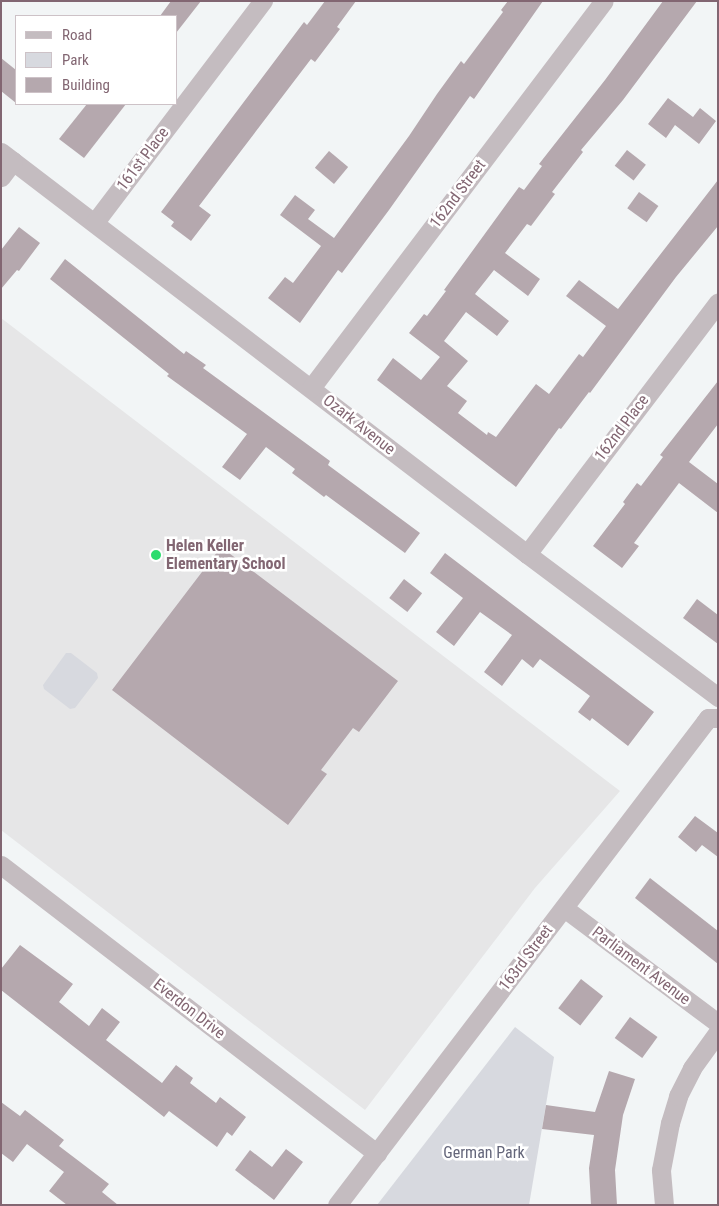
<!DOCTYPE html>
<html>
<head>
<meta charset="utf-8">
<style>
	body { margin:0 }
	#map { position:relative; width:719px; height:1206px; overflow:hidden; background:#f2f5f6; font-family:"Roboto Condensed",sans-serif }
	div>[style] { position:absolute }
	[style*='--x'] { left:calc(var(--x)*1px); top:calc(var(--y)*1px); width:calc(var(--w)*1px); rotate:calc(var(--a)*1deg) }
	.built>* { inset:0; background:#e6e6e7 }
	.green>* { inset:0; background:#d7d9df }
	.building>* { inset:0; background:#b5a8ae; transform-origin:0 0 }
	.street>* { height:19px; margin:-9.5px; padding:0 9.5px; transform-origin:9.5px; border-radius:9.5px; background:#c4bcc0 }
	.dots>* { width:14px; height:14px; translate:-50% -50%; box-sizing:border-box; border:2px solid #fff; border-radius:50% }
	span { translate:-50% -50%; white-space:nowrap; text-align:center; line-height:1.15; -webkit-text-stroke:5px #fff; paint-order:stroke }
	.street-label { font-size:16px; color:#826672 }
	.poi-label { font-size:16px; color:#826672; font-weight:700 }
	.left { translate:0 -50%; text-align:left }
	.park-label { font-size:16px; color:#64667a }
	.frame { position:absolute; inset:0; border:2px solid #826672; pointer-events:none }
	.legend { position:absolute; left:15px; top:15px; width:162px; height:90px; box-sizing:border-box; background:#fff; border:1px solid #cdc2c7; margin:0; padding:6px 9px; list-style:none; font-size:15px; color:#826672 }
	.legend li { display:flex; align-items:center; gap:10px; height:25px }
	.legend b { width:25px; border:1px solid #cdc2c7 }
</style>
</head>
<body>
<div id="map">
	<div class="built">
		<i style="clip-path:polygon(1px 318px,620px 791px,535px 888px,365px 1110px,1px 830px)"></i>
	</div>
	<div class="green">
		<i style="clip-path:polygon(66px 653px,71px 653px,97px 673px,98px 678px,75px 708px,70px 709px,44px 689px,43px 685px)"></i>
		<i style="clip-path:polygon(515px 1027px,554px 1057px,529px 1205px,377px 1205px)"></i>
	</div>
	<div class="building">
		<i style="clip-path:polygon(171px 1px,201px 1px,176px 33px,176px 16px,160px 16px)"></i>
		<i style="clip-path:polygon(325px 1px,356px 1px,337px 27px,340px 29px,315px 62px,311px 59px,199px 206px,211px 215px,191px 241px,171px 226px,174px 222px,161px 212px,304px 22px,307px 25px)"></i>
		<i style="clip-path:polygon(508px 1px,543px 1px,474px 99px,470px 96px,389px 210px,342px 273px,338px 270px,300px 323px,268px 298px,285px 277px,293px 283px,321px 246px,280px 215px,295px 195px,315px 210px,308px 219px,334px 238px,409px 136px,437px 94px,461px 61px,464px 64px,503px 12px,501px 10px)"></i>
		<i style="clip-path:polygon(663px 1px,697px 1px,623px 100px,581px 150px,583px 152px,552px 192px,555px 194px,531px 226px,527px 224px,505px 253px,540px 279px,528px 296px,494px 270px,475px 294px,509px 321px,497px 336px,466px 312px,444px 341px,468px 361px,447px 386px,467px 401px,458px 413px,487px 435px,488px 432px,496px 437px,536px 384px,549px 394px,579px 354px,583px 357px,606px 326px,566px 296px,579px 280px,618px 309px,718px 180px,718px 226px,676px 277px,590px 393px,589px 392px,561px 429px,559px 428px,516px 487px,377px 380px,393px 358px,421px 380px,440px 357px,409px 333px,424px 314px,427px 316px,446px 291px,444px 290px,519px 187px,524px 190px,542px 166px,539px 164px,605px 80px)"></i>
		<i style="clip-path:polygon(1px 58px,16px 70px,16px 103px,1px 91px)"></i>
		<i style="clip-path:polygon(668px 98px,693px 117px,700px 108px,716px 121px,699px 144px,675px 125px,666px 138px,648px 124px)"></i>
		<i style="clip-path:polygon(87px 104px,126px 104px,84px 158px,59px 139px)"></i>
		<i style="left:627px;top:150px;width:24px;height:20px;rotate:38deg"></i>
		<i style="left:329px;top:151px;width:25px;height:22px;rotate:40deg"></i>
		<i style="left:639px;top:192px;width:24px;height:20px;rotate:36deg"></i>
		<i style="clip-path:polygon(19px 227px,40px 243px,19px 271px,17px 270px,1px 289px,1px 250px)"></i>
		<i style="clip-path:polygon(65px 259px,184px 354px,186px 351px,206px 365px,203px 368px,330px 461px,328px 465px,420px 533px,405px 553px,326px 495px,324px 497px,292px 473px,295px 469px,266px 447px,240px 480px,222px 467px,247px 434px,167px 376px,169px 374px,50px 279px)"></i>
		<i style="clip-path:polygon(718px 381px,718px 424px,689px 462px,718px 484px,718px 513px,679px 483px,634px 543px,639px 546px,622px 568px,593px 546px,625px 504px,623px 502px,637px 483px,641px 486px,663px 457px,660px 455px)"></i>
		<i style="clip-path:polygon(221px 547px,398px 681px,359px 732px,353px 728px,321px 770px,327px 774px,288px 825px,112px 690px)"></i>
		<i style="clip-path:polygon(445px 553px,654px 712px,628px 746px,592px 718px,590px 721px,578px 712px,590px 696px,540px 659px,533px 668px,522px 659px,502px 686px,484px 672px,512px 635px,480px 612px,454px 646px,436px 632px,463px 598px,430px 573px)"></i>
		<i style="left:404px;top:579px;width:23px;height:24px;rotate:38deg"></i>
		<i style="clip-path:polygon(697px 599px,718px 615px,718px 644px,683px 618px)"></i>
		<i style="clip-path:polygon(695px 816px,718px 833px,718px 857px,702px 845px,696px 852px,678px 837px)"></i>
		<i style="clip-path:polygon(650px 878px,718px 931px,718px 964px,635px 898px)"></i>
		<i style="clip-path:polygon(20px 945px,73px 984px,59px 1002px,89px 1026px,102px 1008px,120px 1022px,106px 1040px,162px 1083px,176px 1065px,193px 1078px,190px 1083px,216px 1103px,220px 1097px,246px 1117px,232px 1136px,227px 1132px,217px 1147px,169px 1111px,164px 1117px,1px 990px,1px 969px)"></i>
		<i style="left:581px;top:979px;width:28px;height:37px;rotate:38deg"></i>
		<i style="left:630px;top:1017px;width:34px;height:26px;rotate:36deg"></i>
		<i style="clip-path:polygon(609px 1071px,635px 1079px,623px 1115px,615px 1170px,617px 1205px,591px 1205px,589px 1168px,594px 1135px,542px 1129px,546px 1105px,595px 1112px)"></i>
		<i style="clip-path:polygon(1px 1102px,20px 1116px,25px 1110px,64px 1140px,59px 1146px,109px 1184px,102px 1192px,118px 1205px,67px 1205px,49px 1191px,64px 1172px,27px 1144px,13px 1162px,1px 1153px)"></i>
		<i style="clip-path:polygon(286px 1149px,303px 1162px,274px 1200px,235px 1170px,250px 1150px,272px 1167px)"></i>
	</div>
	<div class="street">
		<i style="--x:1;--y:152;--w:662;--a:37.39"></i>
		<i style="--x:527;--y:554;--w:239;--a:36.8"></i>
		<i style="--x:1;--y:177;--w:20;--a:-53"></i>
		<i style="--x:95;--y:222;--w:278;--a:-52.8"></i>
		<i style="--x:311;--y:388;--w:485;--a:-52.9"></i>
		<i style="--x:527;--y:554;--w:316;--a:-52.8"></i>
		<i style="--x:1;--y:865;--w:474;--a:37.5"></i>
		<i style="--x:564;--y:908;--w:192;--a:36.8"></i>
		<i style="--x:337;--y:1205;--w:607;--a:-52.7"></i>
		<i style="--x:705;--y:722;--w:5;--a:-53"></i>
		<i style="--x:708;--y:718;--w:10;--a:0"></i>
		<i style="--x:664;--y:1205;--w:35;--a:-95"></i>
		<i style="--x:661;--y:1170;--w:48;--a:-79.2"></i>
		<i style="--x:670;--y:1123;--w:28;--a:-73"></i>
		<i style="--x:678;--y:1096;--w:31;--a:-63"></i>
		<i style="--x:692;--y:1068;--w:44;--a:-54.2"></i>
	</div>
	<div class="dots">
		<i style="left:156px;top:555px;background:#2cdc6e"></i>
	</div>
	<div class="street-label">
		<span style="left:143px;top:159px;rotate:-53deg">161st Place</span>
		<span style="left:458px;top:194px;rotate:-53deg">162nd Street</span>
		<span style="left:359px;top:425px;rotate:38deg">Ozark Avenue</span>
		<span style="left:622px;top:428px;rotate:-53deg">162nd Place</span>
		<span style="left:526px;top:958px;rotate:-53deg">163rd Street</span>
		<span style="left:641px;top:966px;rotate:37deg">Parliament Avenue</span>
		<span style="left:189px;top:1009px;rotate:38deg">Everdon Drive</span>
	</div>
	<div class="poi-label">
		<span class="left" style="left:166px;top:555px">Helen Keller<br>Elementary School</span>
	</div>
	<div class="park-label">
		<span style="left:484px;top:1153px">German Park</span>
	</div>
	<div class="frame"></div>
	<ul class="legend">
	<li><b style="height:6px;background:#c4bcc0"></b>Road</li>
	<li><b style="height:14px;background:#d7d9df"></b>Park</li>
	<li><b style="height:14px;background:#b5a8ae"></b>Building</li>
	</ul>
</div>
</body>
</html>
